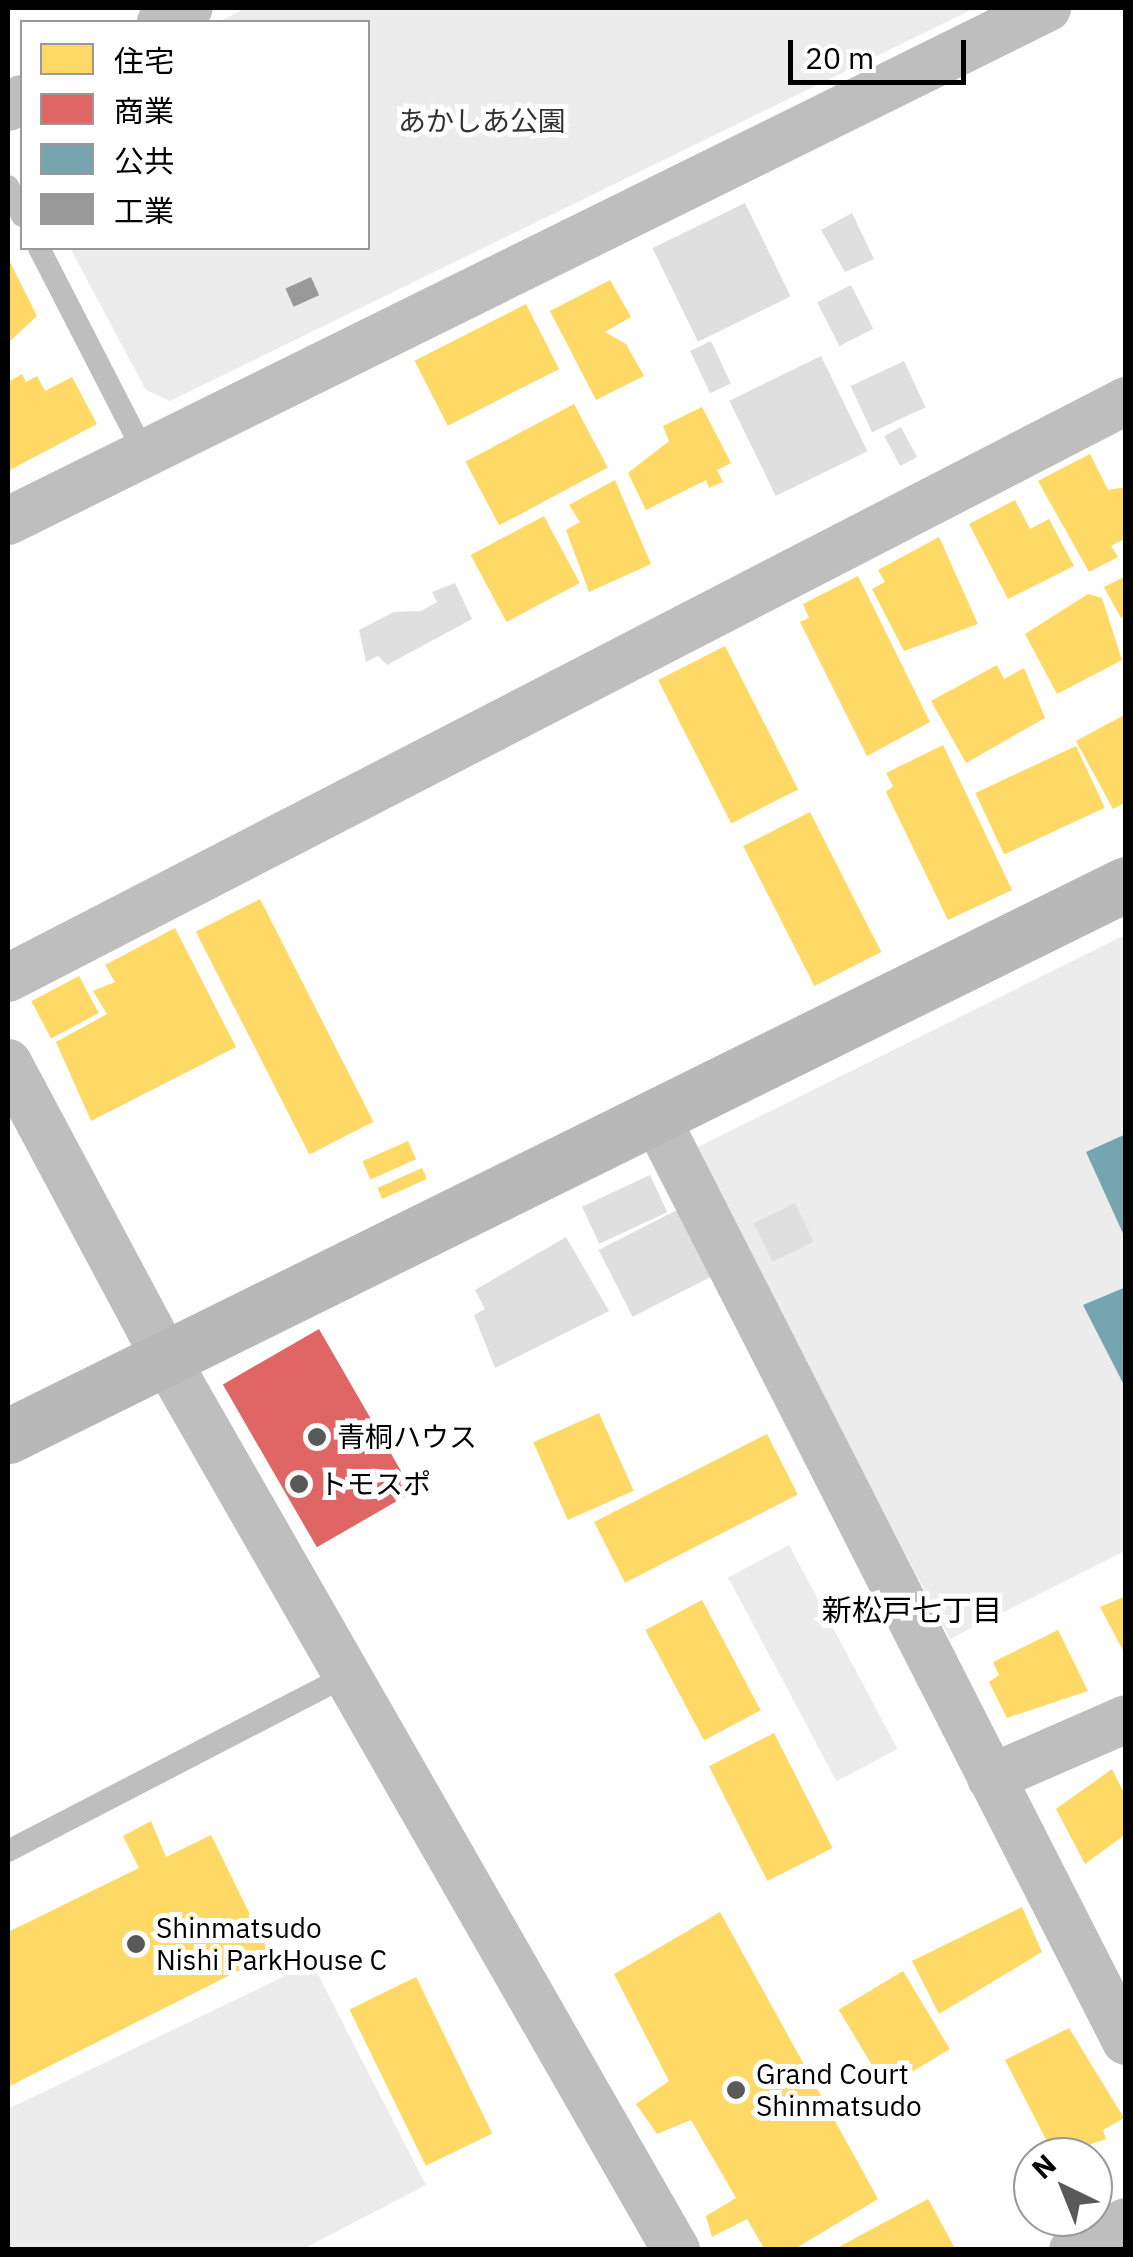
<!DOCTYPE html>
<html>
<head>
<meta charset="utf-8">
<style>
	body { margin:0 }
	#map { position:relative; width:1133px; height:2257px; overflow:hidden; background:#fff; font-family:"IBM Plex Sans","Noto Sans JP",sans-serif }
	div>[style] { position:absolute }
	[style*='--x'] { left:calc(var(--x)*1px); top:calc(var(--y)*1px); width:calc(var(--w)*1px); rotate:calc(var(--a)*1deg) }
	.green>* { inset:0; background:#ececec; transform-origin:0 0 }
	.homes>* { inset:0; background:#ffd966; transform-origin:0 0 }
	.shops>* { inset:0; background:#e06666; transform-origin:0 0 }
	.public>* { inset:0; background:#76a5af }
	.industry>* { inset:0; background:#999; transform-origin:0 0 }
	.building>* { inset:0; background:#dfdfdf; transform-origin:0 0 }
	.lane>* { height:22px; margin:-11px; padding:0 11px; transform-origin:11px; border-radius:11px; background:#bebebe }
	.street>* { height:48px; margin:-24px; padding:0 24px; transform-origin:24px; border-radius:24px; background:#bebebe }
	.secondary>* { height:55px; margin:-27.5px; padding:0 27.5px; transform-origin:27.5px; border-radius:27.5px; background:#b8b8b8 }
	.dots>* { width:28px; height:28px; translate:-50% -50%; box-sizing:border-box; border:5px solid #fff; border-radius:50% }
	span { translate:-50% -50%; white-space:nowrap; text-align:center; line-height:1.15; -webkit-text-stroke:10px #fff; paint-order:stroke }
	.park-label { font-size:28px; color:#333 }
	.poi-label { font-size:28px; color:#000 }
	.left { translate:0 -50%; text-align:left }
	.neighbourhood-label { font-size:30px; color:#000 }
	.frame { position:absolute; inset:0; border:10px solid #000; pointer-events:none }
	.legend { position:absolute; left:20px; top:20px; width:350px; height:230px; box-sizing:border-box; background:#fff; border:2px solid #999; margin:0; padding:12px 18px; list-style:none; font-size:30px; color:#000 }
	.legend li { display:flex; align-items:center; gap:20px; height:50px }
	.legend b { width:50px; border:2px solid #999 }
	.north { position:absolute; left:1013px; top:2137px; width:100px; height:100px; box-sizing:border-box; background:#fff; border:2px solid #999; border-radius:50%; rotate:317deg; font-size:28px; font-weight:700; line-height:40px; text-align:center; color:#000 }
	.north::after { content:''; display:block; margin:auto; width:35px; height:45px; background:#595959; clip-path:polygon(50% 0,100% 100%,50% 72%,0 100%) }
	.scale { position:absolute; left:788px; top:40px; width:178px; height:45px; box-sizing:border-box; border:5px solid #000; border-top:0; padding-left:12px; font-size:30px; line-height:35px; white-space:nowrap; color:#000; -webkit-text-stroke:8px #fff; paint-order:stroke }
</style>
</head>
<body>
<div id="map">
	<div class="green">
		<i style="clip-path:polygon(246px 8px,975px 8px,170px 401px,146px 390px,70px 248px,368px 248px,368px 22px,219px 22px)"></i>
		<i style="clip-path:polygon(1125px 935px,1125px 1551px,950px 1639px,694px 1149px)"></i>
		<i style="left:789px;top:1545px;width:231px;height:69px;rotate:62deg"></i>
		<i style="clip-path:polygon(312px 1963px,426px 2185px,303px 2249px,8px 2249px,8px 2109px)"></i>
	</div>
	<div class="homes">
		<i style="clip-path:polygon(8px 258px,37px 316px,8px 343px)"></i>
		<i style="clip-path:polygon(610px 280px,631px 317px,605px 332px,626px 344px,644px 376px,596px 400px,550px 311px)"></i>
		<i style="left:526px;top:304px;width:73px;height:125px;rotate:63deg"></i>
		<i style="clip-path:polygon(22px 374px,26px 382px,37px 376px,45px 391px,72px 377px,97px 424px,8px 471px,8px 382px)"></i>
		<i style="left:574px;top:404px;width:72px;height:123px;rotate:62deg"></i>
		<i style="clip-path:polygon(702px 407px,731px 463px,717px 470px,723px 482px,709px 488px,706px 480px,646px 510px,628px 473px,669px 441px,663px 426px)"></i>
		<i style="clip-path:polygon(1090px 454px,1108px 490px,1126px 487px,1126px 538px,1111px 546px,1118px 557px,1089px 572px,1038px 481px)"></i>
		<i style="clip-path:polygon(615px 480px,651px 564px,589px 592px,566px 530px,580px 522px,569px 505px)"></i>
		<i style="clip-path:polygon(1015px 500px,1030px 529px,1049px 519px,1074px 566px,1008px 599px,969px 524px)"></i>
		<i style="left:544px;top:516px;width:76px;height:83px;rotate:62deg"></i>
		<i style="clip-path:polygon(939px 537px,978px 624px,904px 651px,872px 589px,885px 582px,878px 570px)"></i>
		<i style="clip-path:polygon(858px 576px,930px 722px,867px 756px,800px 622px,809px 618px,803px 604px)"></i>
		<i style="clip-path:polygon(1126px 576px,1126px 615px,1121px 618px,1104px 587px)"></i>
		<i style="clip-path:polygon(1088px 594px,1102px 598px,1122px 660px,1057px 694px,1025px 634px)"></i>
		<i style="left:725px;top:646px;width:161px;height:75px;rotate:63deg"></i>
		<i style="clip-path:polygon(997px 665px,1004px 679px,1024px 668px,1045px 718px,966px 763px,931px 701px)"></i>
		<i style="clip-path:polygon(1126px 714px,1126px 802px,1113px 809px,1076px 741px)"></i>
		<i style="clip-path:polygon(943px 745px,1012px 890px,948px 920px,886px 792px,893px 786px,886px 773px)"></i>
		<i style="left:1076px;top:746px;width:68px;height:111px;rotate:65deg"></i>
		<i style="left:810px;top:812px;width:157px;height:75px;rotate:63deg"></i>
		<i style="left:260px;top:899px;width:250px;height:72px;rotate:63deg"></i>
		<i style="clip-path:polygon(175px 928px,236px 1047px,91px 1121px,56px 1042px,107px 1014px,93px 991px,115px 982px,105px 965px)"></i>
		<i style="left:79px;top:976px;width:42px;height:54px;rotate:62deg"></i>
		<i style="left:408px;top:1141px;width:20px;height:50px;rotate:66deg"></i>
		<i style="left:422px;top:1168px;width:12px;height:49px;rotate:66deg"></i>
		<i style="left:599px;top:1413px;width:85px;height:72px;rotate:66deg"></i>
		<i style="left:767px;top:1434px;width:68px;height:194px;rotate:63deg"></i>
		<i style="clip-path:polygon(1126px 1596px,1126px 1656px,1100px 1607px)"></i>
		<i style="left:702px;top:1600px;width:125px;height:64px;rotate:62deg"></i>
		<i style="clip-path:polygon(1058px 1630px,1088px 1691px,1007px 1718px,989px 1682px,999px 1675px,993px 1662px)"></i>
		<i style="left:774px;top:1733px;width:129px;height:73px;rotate:63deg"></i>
		<i style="clip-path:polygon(1112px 1769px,1126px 1797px,1126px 1834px,1085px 1864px,1056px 1809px)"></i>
		<i style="clip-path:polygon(151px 1821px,166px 1857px,211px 1835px,270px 1955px,8px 2087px,8px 1932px,139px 1868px,123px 1836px)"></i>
		<i style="clip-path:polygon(1022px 1907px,1042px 1952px,939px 2014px,912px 1961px)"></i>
		<i style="clip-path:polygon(720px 1912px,878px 2199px,793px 2250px,765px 2250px,747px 2219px,712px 2237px,706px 2216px,736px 2198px,691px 2120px,657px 2134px,636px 2104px,669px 2081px,614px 1974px)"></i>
		<i style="left:903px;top:1971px;width:91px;height:75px;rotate:59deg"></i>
		<i style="left:416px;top:1977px;width:174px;height:74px;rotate:64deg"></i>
		<i style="clip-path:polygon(1069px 2028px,1124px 2118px,1103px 2130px,1106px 2139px,1055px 2157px,1005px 2060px)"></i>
		<i style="clip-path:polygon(928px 2199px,956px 2250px,833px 2250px)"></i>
	</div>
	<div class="shops">
		<i style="left:319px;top:1329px;width:188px;height:111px;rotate:60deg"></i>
	</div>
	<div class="public">
		<i style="clip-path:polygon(1126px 1134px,1126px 1240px,1086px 1152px)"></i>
		<i style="clip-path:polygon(1126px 1287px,1126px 1389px,1083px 1305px)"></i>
	</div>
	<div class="industry">
		<i style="left:311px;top:277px;width:20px;height:28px;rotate:66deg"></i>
	</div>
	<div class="building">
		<i style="left:745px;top:203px;width:104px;height:103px;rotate:64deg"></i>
		<i style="clip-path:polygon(852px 213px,874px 259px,845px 272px,821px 230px)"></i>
		<i style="left:851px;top:285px;width:49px;height:38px;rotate:63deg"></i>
		<i style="left:711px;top:341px;width:47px;height:23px;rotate:65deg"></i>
		<i style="left:821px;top:356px;width:106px;height:102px;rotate:64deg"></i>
		<i style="left:904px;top:361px;width:51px;height:59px;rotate:65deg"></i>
		<i style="left:901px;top:427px;width:34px;height:19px;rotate:62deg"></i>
		<i style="clip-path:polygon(455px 583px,472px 619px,387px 665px,378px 656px,366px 662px,359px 630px,394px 612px,421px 611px,437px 602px,432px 592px)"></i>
		<i style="left:650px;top:1175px;width:41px;height:75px;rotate:65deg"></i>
		<i style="left:795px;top:1203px;width:43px;height:46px;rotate:64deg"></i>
		<i style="left:677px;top:1210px;width:75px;height:88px;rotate:63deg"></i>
		<i style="clip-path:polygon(566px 1237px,609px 1311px,495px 1368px,474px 1315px,485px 1309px,475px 1290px)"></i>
	</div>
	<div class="lane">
		<i style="--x:8;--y:186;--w:33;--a:65"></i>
		<i style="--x:39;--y:248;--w:229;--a:62.8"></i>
		<i style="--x:8;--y:1851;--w:382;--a:-27.4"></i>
	</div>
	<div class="street">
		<i style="--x:161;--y:22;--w:31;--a:-27"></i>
		<i style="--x:8;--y:107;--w:16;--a:-30"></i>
		<i style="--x:8;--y:521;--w:1159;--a:-26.28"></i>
		<i style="--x:8;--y:978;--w:1258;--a:-27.3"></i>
		<i style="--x:8;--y:1063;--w:336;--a:61.9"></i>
		<i style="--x:166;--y:1359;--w:1027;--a:60.21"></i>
		<i style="--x:655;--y:1116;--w:1038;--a:63.02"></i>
		<i style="--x:991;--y:1778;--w:147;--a:-23.6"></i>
		<i style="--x:1073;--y:2250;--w:60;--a:-27.8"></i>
	</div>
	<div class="secondary">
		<i style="--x:8;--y:1436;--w:1247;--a:-26.28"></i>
	</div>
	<div class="dots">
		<i style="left:317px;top:1437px;background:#595959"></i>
		<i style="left:299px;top:1484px;background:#595959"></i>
		<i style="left:136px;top:1944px;background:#595959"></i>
		<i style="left:736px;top:2090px;background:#595959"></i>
	</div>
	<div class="park-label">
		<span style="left:482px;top:121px">あかしあ公園</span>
	</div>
	<div class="poi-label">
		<span class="left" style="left:337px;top:1437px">青桐ハウス</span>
		<span class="left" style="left:319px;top:1484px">トモスポ</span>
		<span class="left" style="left:156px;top:1944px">Shinmatsudo<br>Nishi ParkHouse C</span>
		<span class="left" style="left:756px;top:2090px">Grand Court<br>Shinmatsudo</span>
	</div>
	<div class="neighbourhood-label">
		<span style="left:912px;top:1610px">新松戸七丁目</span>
	</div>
	<div class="frame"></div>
	<ul class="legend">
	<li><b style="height:28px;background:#ffd966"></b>住宅</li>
	<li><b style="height:28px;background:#e06666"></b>商業</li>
	<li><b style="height:28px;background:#76a5af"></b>公共</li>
	<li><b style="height:28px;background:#999"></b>工業</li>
	</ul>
	<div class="north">N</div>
	<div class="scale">20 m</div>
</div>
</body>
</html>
